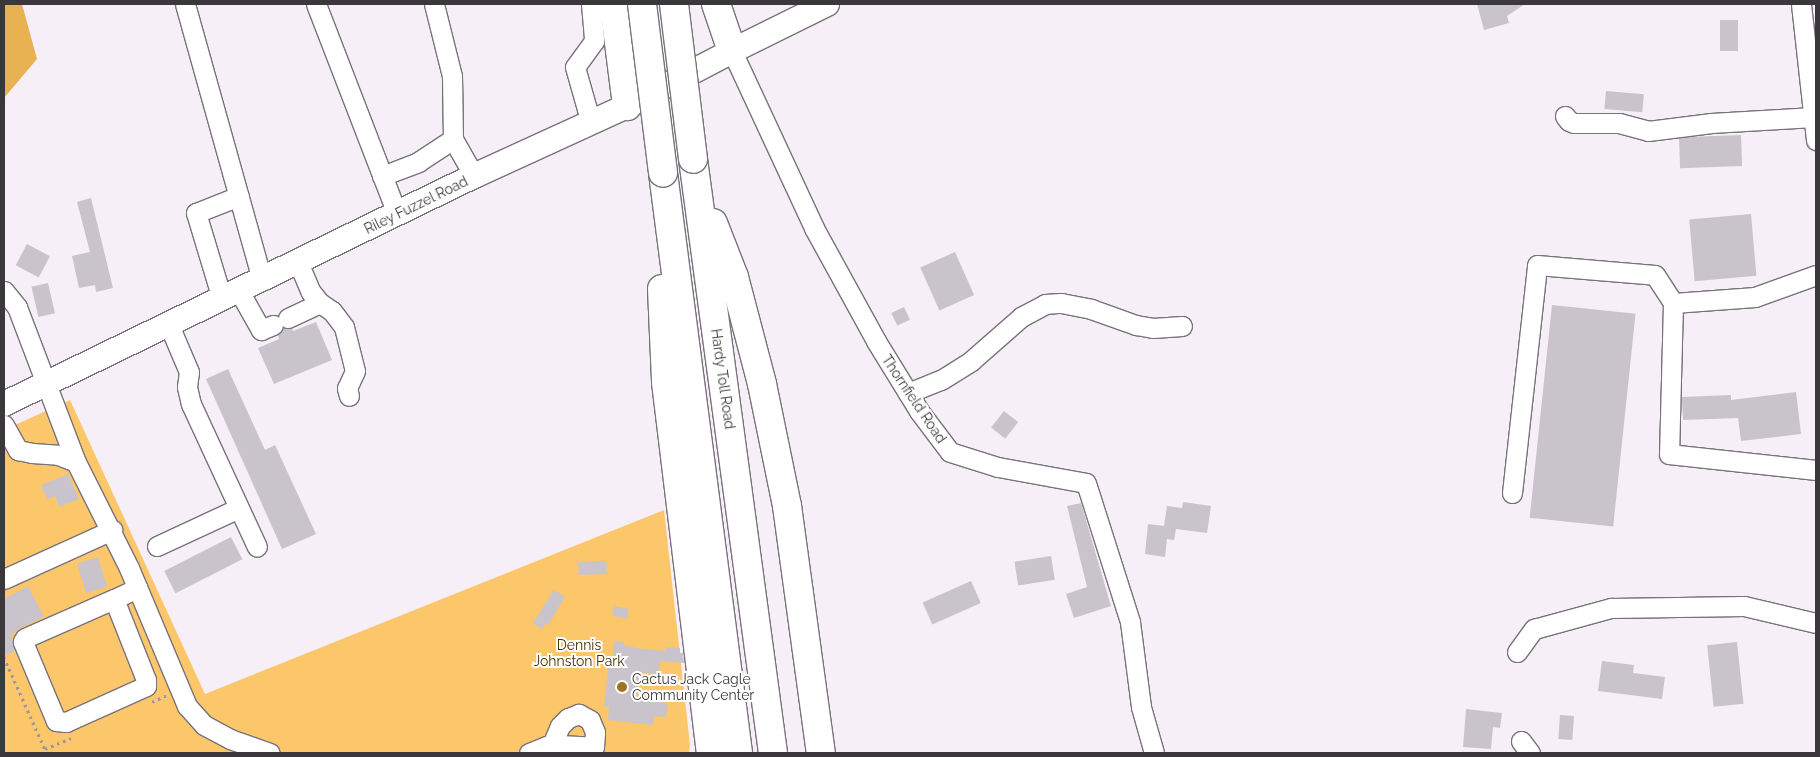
<!DOCTYPE html>
<html>
<head>
<meta charset="utf-8">
<style>
	body { margin:0 }
	#map { position:relative; width:1820px; height:757px; overflow:hidden; background:#f6eff8; font-family:Raleway,sans-serif }
	div>[style] { position:absolute }
	[style*='--x'] { left:calc(var(--x)*1px); top:calc(var(--y)*1px); width:calc(var(--w)*1px); rotate:calc(var(--a)*1deg) }
	.green>* { inset:0; background:#fcc66b }
	.forest>* { inset:0; background:#e8b152 }
	.building>* { inset:0; background:#c9c3cb; transform-origin:0 0 }
	.path>* { height:2.5px; margin-top:-1.25px; transform-origin:0; background:repeating-linear-gradient(90deg,#9b969c 0 2.5px,transparent 0 6.5px) }
	.roads { filter:drop-shadow(1px 0 #78727a) drop-shadow(-1px 0 #78727a) drop-shadow(0 1px #78727a) drop-shadow(0 -1px #78727a) }
	.minor>* { height:19px; margin:-9.5px; padding:0 9.5px; transform-origin:9.5px; border-radius:9.5px; background:#fff }
	.major>* { height:24px; margin:-12px; padding:0 12px; transform-origin:12px; border-radius:12px; background:#fff }
	.highway>* { height:28px; margin:-14px; padding:0 14px; transform-origin:14px; border-radius:14px; background:#fff }
	.bridges { filter:drop-shadow(1px 0 #78727a) drop-shadow(-1px 0 #78727a) drop-shadow(0 1px #78727a) drop-shadow(0 -1px #78727a) }
	.highway-bridge>* { height:28px; margin:-14px; padding:0 14px; transform-origin:14px; border-radius:14px; background:#fff }
	.dots>* { width:14px; height:14px; translate:-50% -50%; box-sizing:border-box; border:2px solid #fff; border-radius:50% }
	span { translate:-50% -50%; white-space:nowrap; text-align:center; line-height:1.15; -webkit-text-stroke:4px #fff; paint-order:stroke }
	.street-label { font-size:14px; color:#3b383b }
	.park-label { font-size:14px; color:#463005 }
	.poi-label { font-size:14px; color:#3b383b }
	.left { translate:0 -50%; text-align:left }
	.frame { position:absolute; inset:0; border:5px solid #3b383b; pointer-events:none }
</style>
</head>
<body>
<div id="map">
	<div class="green">
		<i style="clip-path:polygon(70px 400px,205px 694px,664px 510px,690px 745px,689px 753px,4px 753px,4px 430px)"></i>
	</div>
	<div class="forest">
		<i style="clip-path:polygon(4px 4px,22px 4px,37px 59px,4px 98px)"></i>
	</div>
	<div class="building">
		<i style="clip-path:polygon(1477px 4px,1525px 4px,1507px 16px,1509px 23px,1484px 30px)"></i>
		<i style="left:1720px;top:20px;width:18px;height:31px"></i>
		<i style="left:1606px;top:91px;width:38px;height:18px;rotate:5deg"></i>
		<i style="left:1741px;top:135px;width:31px;height:62px;rotate:88deg"></i>
		<i style="clip-path:polygon(91px 198px,113px 288px,96px 292px,95px 285px,79px 288px,72px 256px,90px 252px,77px 202px)"></i>
		<i style="left:1751px;top:214px;width:62px;height:62px;rotate:85deg"></i>
		<i style="left:27px;top:244px;width:26px;height:24px;rotate:28deg"></i>
		<i style="left:955px;top:252px;width:47px;height:38px;rotate:66deg"></i>
		<i style="left:48px;top:283px;width:31px;height:17px;rotate:77deg"></i>
		<i style="left:1552px;top:305px;width:84px;height:214px;rotate:6deg"></i>
		<i style="left:904px;top:307px;width:14px;height:14px;rotate:65deg"></i>
		<i style="clip-path:polygon(316px 322px,332px 360px,274px 384px,258px 348px,279px 339px,278px 335px,284px 328px,292px 328px,293px 331px)"></i>
		<i style="clip-path:polygon(228px 369px,265px 450px,275px 445px,316px 534px,282px 549px,206px 379px)"></i>
		<i style="clip-path:polygon(1796px 392px,1801px 434px,1741px 441px,1738px 418px,1683px 420px,1682px 397px,1731px 395px,1731px 400px)"></i>
		<i style="left:1004px;top:411px;width:18px;height:21px;rotate:38deg"></i>
		<i style="clip-path:polygon(68px 474px,79px 499px,59px 507px,55px 496px,47px 499px,41px 485px)"></i>
		<i style="clip-path:polygon(1183px 502px,1211px 506px,1207px 533px,1176px 529px,1174px 540px,1167px 539px,1165px 557px,1145px 554px,1148px 524px,1164px 526px,1167px 506px,1182px 508px)"></i>
		<i style="clip-path:polygon(1081px 503px,1111px 606px,1074px 618px,1066px 594px,1087px 587px,1067px 506px)"></i>
		<i style="left:231px;top:537px;width:25px;height:75px;rotate:63deg"></i>
		<i style="left:1051px;top:556px;width:24px;height:37px;rotate:81deg"></i>
		<i style="left:98px;top:557px;width:31px;height:22px;rotate:73deg"></i>
		<i style="clip-path:polygon(599px 561px,606px 561px,607px 574px,579px 575px,578px 562px)"></i>
		<i style="left:971px;top:581px;width:24px;height:53px;rotate:66deg"></i>
		<i style="clip-path:polygon(28px 586px,44px 617px,20px 628px,11px 635px,15px 651px,4px 656px,4px 599px)"></i>
		<i style="clip-path:polygon(554px 590px,565px 597px,548px 625px,545px 624px,542px 629px,533px 623px)"></i>
		<i style="left:614px;top:606px;width:15px;height:10px;rotate:11deg"></i>
		<i style="clip-path:polygon(614px 641px,624px 642px,624px 645px,636px 648px,665px 651px,665px 647px,680px 648px,680px 653px,683px 653px,684px 663px,660px 661px,659px 674px,640px 672px,637px 700px,668px 703px,666px 717px,654px 716px,653px 725px,608px 720px,609px 707px,604px 707px,609px 661px,612px 662px)"></i>
		<i style="left:1737px;top:642px;width:62px;height:30px;rotate:84deg"></i>
		<i style="clip-path:polygon(1602px 661px,1634px 665px,1633px 673px,1665px 677px,1662px 699px,1598px 691px)"></i>
		<i style="clip-path:polygon(1466px 709px,1502px 713px,1500px 728px,1493px 727px,1491px 749px,1463px 747px)"></i>
		<i style="left:1560px;top:715px;width:14px;height:24px;rotate:4deg"></i>
	</div>
	<div class="path">
		<i style="--x:4;--y:657;--w:101;--a:66"></i>
		<i style="--x:45;--y:749;--w:28;--a:-23"></i>
		<i style="--x:152;--y:702;--w:17;--a:-25"></i>
	</div>
	<div class="roads">
		<div class="minor">
			<i style="--x:185;--y:4;--w:287;--a:74.4"></i>
			<i style="--x:316;--y:4;--w:225;--a:68.9"></i>
			<i style="--x:434;--y:4;--w:74;--a:76"></i>
			<i style="--x:452;--y:76;--w:63;--a:89.1"></i>
			<i style="--x:453;--y:139;--w:43;--a:60.4"></i>
			<i style="--x:591;--y:4;--w:37;--a:85"></i>
			<i style="--x:594;--y:41;--w:32;--a:126"></i>
			<i style="--x:575;--y:67;--w:58;--a:74.1"></i>
			<i style="--x:1801;--y:4;--w:137;--a:83.7"></i>
			<i style="--x:732;--y:51;--w:195;--a:65.1"></i>
			<i style="--x:814;--y:228;--w:129;--a:61.2"></i>
			<i style="--x:876;--y:341;--w:82;--a:58.4"></i>
			<i style="--x:919;--y:411;--w:51;--a:52.9"></i>
			<i style="--x:950;--y:452;--w:50;--a:17.4"></i>
			<i style="--x:998;--y:467;--w:89;--a:10.3"></i>
			<i style="--x:1086;--y:483;--w:146;--a:72.4"></i>
			<i style="--x:1130;--y:622;--w:86;--a:82.6"></i>
			<i style="--x:1141;--y:707;--w:48;--a:74.2"></i>
			<i style="--x:1565;--y:116;--w:6;--a:51"></i>
			<i style="--x:1569;--y:121;--w:5;--a:22"></i>
			<i style="--x:1574;--y:123;--w:45;--a:0"></i>
			<i style="--x:1619;--y:123;--w:30;--a:15"></i>
			<i style="--x:1648;--y:131;--w:64;--a:-7.2"></i>
			<i style="--x:1711;--y:123;--w:103;--a:-3.3"></i>
			<i style="--x:382;--y:176;--w:39;--a:-21"></i>
			<i style="--x:418;--y:162;--w:42;--a:-33.3"></i>
			<i style="--x:298;--y:262;--w:33;--a:67"></i>
			<i style="--x:311;--y:292;--w:14;--a:51"></i>
			<i style="--x:320;--y:303;--w:14;--a:34"></i>
			<i style="--x:332;--y:311;--w:20;--a:53"></i>
			<i style="--x:344;--y:327;--w:45;--a:76"></i>
			<i style="--x:355;--y:371;--w:19;--a:115"></i>
			<i style="--x:347;--y:388;--w:8;--a:76"></i>
			<i style="--x:1816;--y:275;--w:65;--a:160.2"></i>
			<i style="--x:1755;--y:297;--w:82;--a:175.8"></i>
			<i style="--x:1673;--y:303;--w:151;--a:91.5"></i>
			<i style="--x:1669;--y:454;--w:148;--a:6.2"></i>
			<i style="--x:4;--y:291;--w:21;--a:51"></i>
			<i style="--x:17;--y:307;--w:166;--a:69.2"></i>
			<i style="--x:76;--y:462;--w:119;--a:63.4"></i>
			<i style="--x:129;--y:568;--w:150;--a:67.2"></i>
			<i style="--x:187;--y:706;--w:25;--a:48"></i>
			<i style="--x:204;--y:725;--w:30;--a:28"></i>
			<i style="--x:230;--y:739;--w:42;--a:19.3"></i>
			<i style="--x:239;--y:291;--w:45;--a:60.6"></i>
			<i style="--x:261;--y:330;--w:13;--a:-23"></i>
			<i style="--x:222;--y:299;--w:90;--a:-106.8"></i>
			<i style="--x:196;--y:213;--w:46;--a:-21.6"></i>
			<i style="--x:288;--y:318;--w:35;--a:-25"></i>
			<i style="--x:169;--y:325;--w:51;--a:66.9"></i>
			<i style="--x:189;--y:372;--w:15;--a:98"></i>
			<i style="--x:187;--y:387;--w:17;--a:77"></i>
			<i style="--x:191;--y:404;--w:157;--a:65.2"></i>
			<i style="--x:908;--y:393;--w:35;--a:-22"></i>
			<i style="--x:941;--y:380;--w:36;--a:-32"></i>
			<i style="--x:971;--y:361;--w:67;--a:-41.3"></i>
			<i style="--x:1021;--y:317;--w:27;--a:-28"></i>
			<i style="--x:1045;--y:304;--w:16;--a:-4"></i>
			<i style="--x:1061;--y:303;--w:31;--a:11"></i>
			<i style="--x:1091;--y:309;--w:48;--a:19.6"></i>
			<i style="--x:1136;--y:325;--w:17;--a:10"></i>
			<i style="--x:1153;--y:328;--w:29;--a:-4"></i>
			<i style="--x:4;--y:425;--w:29;--a:61"></i>
			<i style="--x:18;--y:450;--w:14;--a:12"></i>
			<i style="--x:32;--y:453;--w:26;--a:4"></i>
			<i style="--x:58;--y:455;--w:19;--a:21"></i>
			<i style="--x:1512;--y:493;--w:229;--a:-83.7"></i>
			<i style="--x:1537;--y:265;--w:118;--a:4.8"></i>
			<i style="--x:1655;--y:275;--w:33;--a:57"></i>
			<i style="--x:157;--y:546;--w:90;--a:-24.9"></i>
			<i style="--x:4;--y:579;--w:119;--a:-24.4"></i>
			<i style="--x:114;--y:599;--w:87;--a:68.4"></i>
			<i style="--x:146;--y:680;--w:6;--a:90"></i>
			<i style="--x:146;--y:686;--w:88;--a:155.8"></i>
			<i style="--x:66;--y:722;--w:10;--a:-174"></i>
			<i style="--x:56;--y:721;--w:86;--a:-112.7"></i>
			<i style="--x:23;--y:642;--w:4;--a:-63"></i>
			<i style="--x:25;--y:638;--w:97;--a:-23.7"></i>
			<i style="--x:114;--y:599;--w:26;--a:-25"></i>
			<i style="--x:1517;--y:652;--w:29;--a:-54"></i>
			<i style="--x:1534;--y:629;--w:80;--a:-15.3"></i>
			<i style="--x:1611;--y:608;--w:133;--a:-0.9"></i>
			<i style="--x:1744;--y:606;--w:74;--a:13.3"></i>
			<i style="--x:1521;--y:741;--w:15;--a:53"></i>
			<i style="--x:529;--y:753;--w:18;--a:-22"></i>
			<i style="--x:546;--y:746;--w:13;--a:-4"></i>
			<i style="--x:559;--y:745;--w:35;--a:3"></i>
			<i style="--x:594;--y:747;--w:15;--a:-86"></i>
			<i style="--x:595;--y:732;--w:13;--a:-113"></i>
			<i style="--x:590;--y:720;--w:13;--a:-151"></i>
			<i style="--x:579;--y:714;--w:12;--a:160"></i>
			<i style="--x:568;--y:718;--w:11;--a:135"></i>
			<i style="--x:560;--y:726;--w:21;--a:113"></i>
		</div>
		<div class="major">
			<i style="--x:4;--y:404;--w:522;--a:-25.88"></i>
			<i style="--x:474;--y:176;--w:168;--a:-24.6"></i>
			<i style="--x:627;--y:106;--w:119;--a:-27.6"></i>
			<i style="--x:732;--y:51;--w:106;--a:-26.3"></i>
		</div>
		<div class="highway">
			<i style="--x:614;--y:4;--w:103;--a:82.7"></i>
			<i style="--x:716;--y:4;--w:50;--a:71.2"></i>
			<i style="--x:693;--y:159;--w:599;--a:82.33"></i>
			<i style="--x:663;--y:173;--w:585;--a:82.63"></i>
			<i style="--x:713;--y:223;--w:58;--a:68.7"></i>
			<i style="--x:734;--y:277;--w:111;--a:75.3"></i>
			<i style="--x:762;--y:384;--w:125;--a:78.4"></i>
			<i style="--x:787;--y:506;--w:249;--a:82.2"></i>
			<i style="--x:662;--y:289;--w:93;--a:87.5"></i>
			<i style="--x:666;--y:382;--w:374;--a:83.1"></i>
		</div>
	</div>
	<div class="bridges">
		<div class="highway-bridge">
			<i style="--x:642;--y:4;--w:170;--a:82.9"></i>
			<i style="--x:674;--y:4;--w:156;--a:83"></i>
		</div>
	</div>
	<div class="dots">
		<i style="left:622px;top:687px;background:#9e7322"></i>
	</div>
	<div class="street-label">
		<span style="left:416px;top:205px;rotate:-26deg">Riley Fuzzel Road</span>
		<span style="left:723px;top:379px;rotate:82deg">Hardy Toll Road</span>
		<span style="left:914px;top:399px;rotate:56deg">Thornfield Road</span>
	</div>
	<div class="park-label">
		<span style="left:579px;top:653px">Dennis<br>Johnston Park</span>
	</div>
	<div class="poi-label">
		<span class="left" style="left:632px;top:687px">Cactus Jack Cagle<br>Community Center</span>
	</div>
	<div class="frame"></div>
</div>
</body>
</html>
